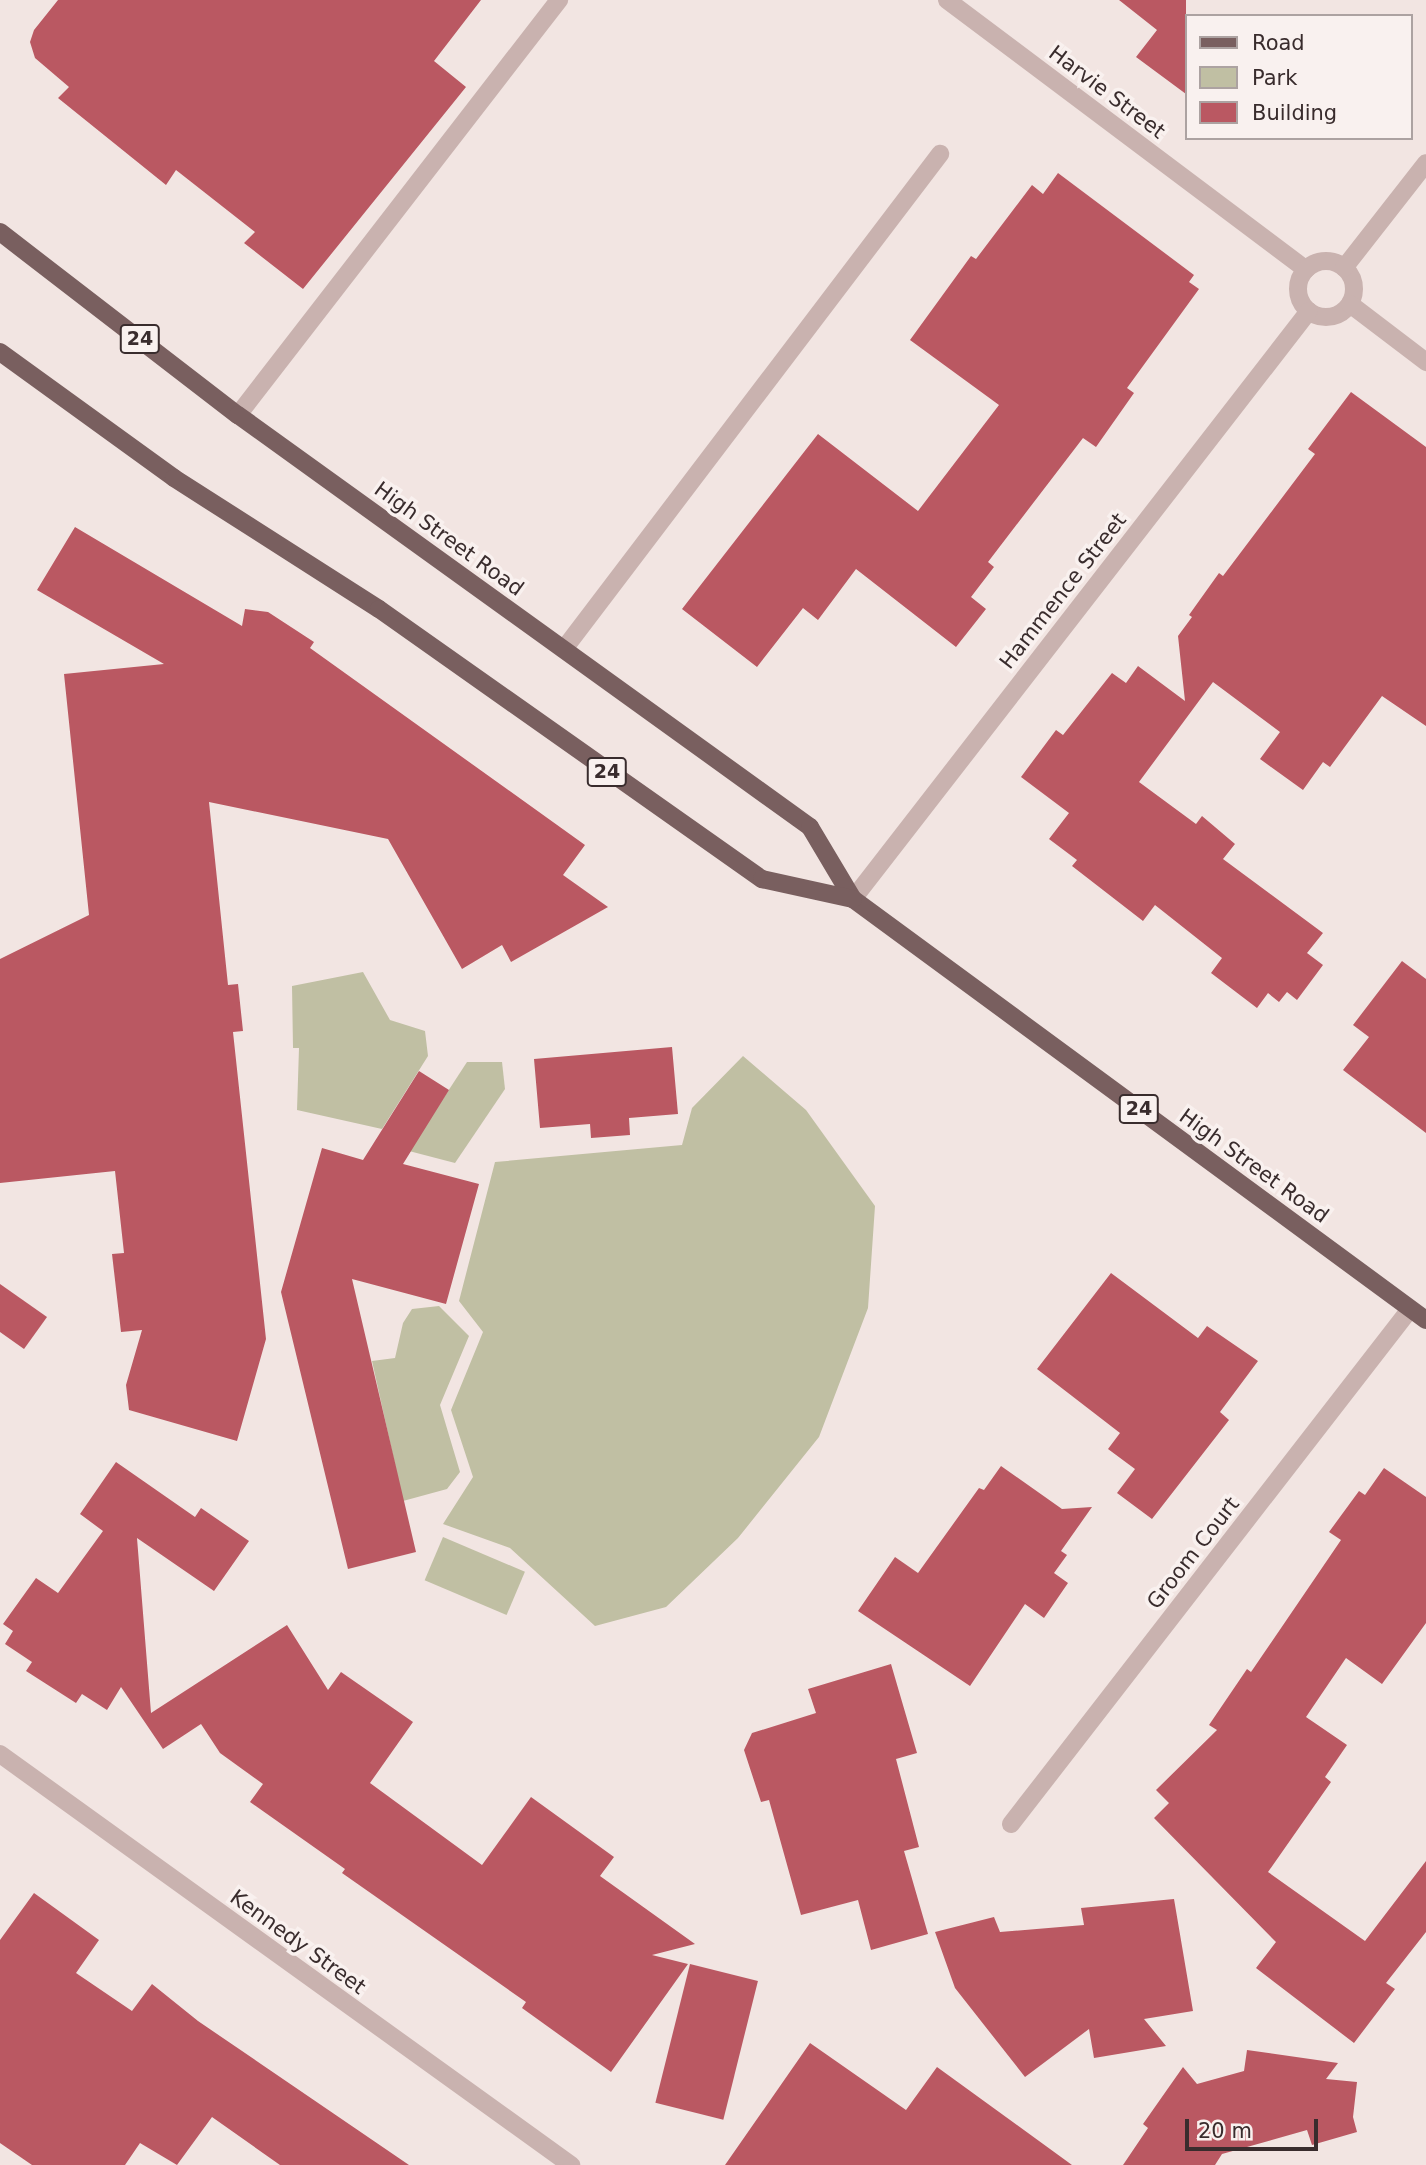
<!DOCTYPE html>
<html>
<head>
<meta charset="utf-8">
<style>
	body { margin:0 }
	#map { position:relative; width:1426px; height:2165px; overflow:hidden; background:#f2e5e2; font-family:"DejaVu Sans",sans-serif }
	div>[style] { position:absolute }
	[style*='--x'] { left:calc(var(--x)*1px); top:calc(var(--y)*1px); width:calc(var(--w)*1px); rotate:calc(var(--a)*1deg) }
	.green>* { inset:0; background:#c0bfa3; transform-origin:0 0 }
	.building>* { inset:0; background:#ba5862; transform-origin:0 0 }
	.lane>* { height:18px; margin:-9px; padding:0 9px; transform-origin:9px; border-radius:9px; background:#c9b2af }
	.street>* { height:18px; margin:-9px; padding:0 9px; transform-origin:9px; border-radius:9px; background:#c9b2af }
	.street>.ring { margin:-9px; padding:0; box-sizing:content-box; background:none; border:18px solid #c9b2af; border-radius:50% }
	.primary>* { height:18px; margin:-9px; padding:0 9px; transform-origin:9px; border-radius:9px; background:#795f5f }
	span { translate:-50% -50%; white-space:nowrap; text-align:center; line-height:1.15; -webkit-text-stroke:7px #f9f1ef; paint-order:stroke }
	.shield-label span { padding:2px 5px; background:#f9f1ef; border:2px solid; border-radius:5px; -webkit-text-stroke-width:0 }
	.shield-label { font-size:19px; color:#392c2d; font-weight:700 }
	.street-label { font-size:21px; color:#392c2d }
	.legend { position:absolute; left:1185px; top:14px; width:228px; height:126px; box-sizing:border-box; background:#f9f1ef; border:2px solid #aca2a1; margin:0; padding:9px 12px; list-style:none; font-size:21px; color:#392c2d }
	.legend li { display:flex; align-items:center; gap:14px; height:35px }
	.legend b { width:35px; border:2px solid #aca2a1 }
	.scale { position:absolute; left:1185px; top:2119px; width:133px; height:32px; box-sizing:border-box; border:4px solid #392c2d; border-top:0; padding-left:9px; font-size:21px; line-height:24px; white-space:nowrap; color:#392c2d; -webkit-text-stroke:5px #f9f1ef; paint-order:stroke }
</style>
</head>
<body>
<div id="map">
	<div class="green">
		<i style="clip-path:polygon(363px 972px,390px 1020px,425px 1031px,428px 1056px,382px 1129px,297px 1110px,299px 1048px,293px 1048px,292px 986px)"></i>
		<i style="clip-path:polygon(743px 1056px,806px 1110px,875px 1206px,868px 1308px,819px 1437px,738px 1538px,666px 1607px,595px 1626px,510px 1548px,443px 1524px,473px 1477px,451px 1410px,483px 1332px,459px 1301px,495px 1162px,682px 1145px,692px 1108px)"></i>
		<i style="clip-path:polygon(467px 1062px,502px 1062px,505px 1089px,455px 1163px,409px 1151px)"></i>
		<i style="clip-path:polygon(439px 1306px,469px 1336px,440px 1405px,460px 1472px,447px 1489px,403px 1501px,372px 1361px,395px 1358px,403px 1323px,412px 1309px)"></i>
		<i style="left:443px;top:1537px;width:89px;height:47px;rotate:23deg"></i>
	</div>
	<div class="building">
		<i style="clip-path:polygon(58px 0,481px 0,434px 61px,466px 87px,303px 289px,244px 243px,255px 232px,176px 170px,166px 185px,58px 98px,69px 87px,35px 58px,30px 42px,34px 30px)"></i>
		<i style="clip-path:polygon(1119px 0,1186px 0,1186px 94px,1136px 57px,1157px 30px)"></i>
		<i style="clip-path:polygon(1058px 173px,1194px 275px,1189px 282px,1199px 289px,1127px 388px,1134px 393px,1096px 447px,1083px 438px,988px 562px,994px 567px,971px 597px,986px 609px,956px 647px,856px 569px,818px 620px,803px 608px,757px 667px,682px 609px,818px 434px,918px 511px,999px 405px,910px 340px,971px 256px,976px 259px,1032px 185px,1043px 194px)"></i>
		<i style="clip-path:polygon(1351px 392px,1426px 447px,1426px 726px,1382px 696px,1330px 767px,1323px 762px,1303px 790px,1260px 759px,1280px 732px,1213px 682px,1139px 782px,1196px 824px,1202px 816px,1235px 844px,1223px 859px,1323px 933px,1307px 953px,1323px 965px,1297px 1000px,1287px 992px,1279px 1002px,1268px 993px,1257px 1008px,1211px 973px,1222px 958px,1155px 905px,1143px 921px,1072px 866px,1077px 860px,1049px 839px,1069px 813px,1021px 777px,1056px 730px,1063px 735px,1112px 673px,1126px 683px,1138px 666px,1185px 701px,1178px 636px,1192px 617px,1189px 615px,1219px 573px,1223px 576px,1315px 454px,1308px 449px)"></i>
		<i style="clip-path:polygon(75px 527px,242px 626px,245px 609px,268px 612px,314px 642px,310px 648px,585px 845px,563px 875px,608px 907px,511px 962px,502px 945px,462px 969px,388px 839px,209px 802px,228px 985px,238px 984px,243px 1031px,233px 1032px,266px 1339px,237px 1441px,129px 1410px,126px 1385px,142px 1330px,121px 1332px,112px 1254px,124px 1253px,115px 1171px,0 1183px,0 959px,89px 915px,64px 674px,164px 664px,37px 590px)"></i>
		<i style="clip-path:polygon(1402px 961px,1426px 979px,1426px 1133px,1343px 1070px,1369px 1037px,1353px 1025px)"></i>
		<i style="clip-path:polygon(672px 1047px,678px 1114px,629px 1118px,630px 1135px,591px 1138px,590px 1124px,540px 1128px,534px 1059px)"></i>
		<i style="clip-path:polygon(419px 1071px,449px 1090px,403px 1164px,479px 1184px,446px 1304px,352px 1279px,416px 1552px,348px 1569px,281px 1292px,322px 1148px,363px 1160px)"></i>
		<i style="clip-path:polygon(1111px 1273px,1198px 1338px,1207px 1326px,1258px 1361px,1220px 1412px,1229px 1420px,1152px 1519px,1117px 1493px,1135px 1469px,1108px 1449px,1120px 1433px,1037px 1369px)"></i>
		<i style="clip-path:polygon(0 1284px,47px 1317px,24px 1349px,0 1332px)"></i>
		<i style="clip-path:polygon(116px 1462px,195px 1517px,201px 1508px,249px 1541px,214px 1591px,137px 1538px,151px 1713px,287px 1625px,328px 1690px,341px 1672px,413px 1722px,370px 1783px,482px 1865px,531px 1797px,614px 1857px,600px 1876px,695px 1944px,652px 1955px,688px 1964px,611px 2072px,522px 2008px,526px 2002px,342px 1873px,345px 1869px,250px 1802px,263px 1784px,220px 1753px,201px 1724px,163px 1749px,121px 1687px,107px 1710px,82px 1694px,76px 1703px,26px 1671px,32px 1662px,5px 1644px,13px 1631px,3px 1624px,36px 1578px,58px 1593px,103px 1531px,80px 1514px)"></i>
		<i style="clip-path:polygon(1001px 1466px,1062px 1509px,1092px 1507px,1061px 1551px,1067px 1555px,1054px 1573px,1068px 1583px,1044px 1618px,1025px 1604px,970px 1686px,858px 1611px,895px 1557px,918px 1573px,979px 1488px,984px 1490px)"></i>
		<i style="clip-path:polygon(1384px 1468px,1426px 1497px,1426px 1623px,1382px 1684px,1346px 1658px,1306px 1717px,1347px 1745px,1325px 1777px,1331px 1782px,1268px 1872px,1365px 1941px,1426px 1861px,1426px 1932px,1386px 1983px,1395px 1989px,1354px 2043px,1256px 1968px,1276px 1942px,1154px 1818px,1169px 1803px,1156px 1790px,1217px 1730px,1209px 1725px,1247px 1669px,1251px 1672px,1341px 1540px,1329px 1532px,1359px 1491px,1365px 1495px)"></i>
		<i style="clip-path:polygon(891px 1664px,917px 1753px,896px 1759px,919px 1847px,904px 1851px,928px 1934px,871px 1950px,858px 1900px,801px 1915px,769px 1800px,761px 1802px,744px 1750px,752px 1733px,816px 1713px,808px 1689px)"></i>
		<i style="clip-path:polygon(34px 1893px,99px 1940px,76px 1973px,132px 2011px,152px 1984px,198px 2021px,409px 2165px,280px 2165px,212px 2117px,177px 2165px,140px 2143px,125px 2165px,32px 2165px,0 2143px,0 1940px)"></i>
		<i style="clip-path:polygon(1174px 1899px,1193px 2011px,1144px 2019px,1166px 2046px,1094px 2058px,1089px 2029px,1025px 2077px,955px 1988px,935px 1932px,994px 1917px,1000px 1932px,1084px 1925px,1081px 1908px)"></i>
		<i style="left:690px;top:1964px;width:70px;height:143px;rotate:14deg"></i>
		<i style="clip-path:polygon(810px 2043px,906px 2110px,937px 2067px,1072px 2165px,725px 2165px)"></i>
		<i style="clip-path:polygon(1247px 2050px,1338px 2063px,1326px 2079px,1357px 2082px,1353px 2117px,1357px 2132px,1312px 2145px,1307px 2130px,1222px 2154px,1215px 2165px,1123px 2165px,1148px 2128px,1143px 2124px,1183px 2067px,1197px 2084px,1244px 2071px)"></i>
	</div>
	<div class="lane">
		<i style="--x:238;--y:415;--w:525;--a:-52.28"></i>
		<i style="--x:564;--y:649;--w:622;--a:-52.78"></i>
	</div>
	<div class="street">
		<i style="--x:947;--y:0;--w:449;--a:36.9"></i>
		<i class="ring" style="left:1298px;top:261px;width:38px;height:38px"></i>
		<i style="--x:1344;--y:268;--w:133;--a:-52"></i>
		<i style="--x:1350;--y:304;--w:96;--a:37.3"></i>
		<i style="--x:853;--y:899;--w:744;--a:-52.21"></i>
		<i style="--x:0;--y:1754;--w:704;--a:35.75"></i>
		<i style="--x:1011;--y:1824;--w:651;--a:-52.23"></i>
	</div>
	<div class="primary">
		<i style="--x:0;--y:232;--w:300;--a:37.6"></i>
		<i style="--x:238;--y:415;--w:705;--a:35.76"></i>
		<i style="--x:810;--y:827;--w:84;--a:59.2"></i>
		<i style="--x:853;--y:899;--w:711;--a:36.31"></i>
		<i style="--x:0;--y:352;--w:215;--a:35.9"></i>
		<i style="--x:174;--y:478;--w:243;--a:32.6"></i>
		<i style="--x:379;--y:609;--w:469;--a:35.2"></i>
		<i style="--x:762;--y:879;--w:93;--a:12.4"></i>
	</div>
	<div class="shield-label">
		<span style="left:140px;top:339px">24</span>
		<span style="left:607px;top:772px">24</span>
		<span style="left:1139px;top:1109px">24</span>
	</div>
	<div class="street-label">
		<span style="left:1107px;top:92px;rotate:37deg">Harvie Street</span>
		<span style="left:449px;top:539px;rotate:36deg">High Street Road</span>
		<span style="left:1063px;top:591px;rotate:-52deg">Hammence Street</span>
		<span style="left:1254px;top:1166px;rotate:36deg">High Street Road</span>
		<span style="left:1193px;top:1553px;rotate:-52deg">Groom Court</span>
		<span style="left:298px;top:1942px;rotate:36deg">Kennedy Street</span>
	</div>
	<ul class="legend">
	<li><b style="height:9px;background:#795f5f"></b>Road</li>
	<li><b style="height:19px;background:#c0bfa3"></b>Park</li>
	<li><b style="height:19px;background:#ba5862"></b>Building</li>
	</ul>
	<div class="scale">20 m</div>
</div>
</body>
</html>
